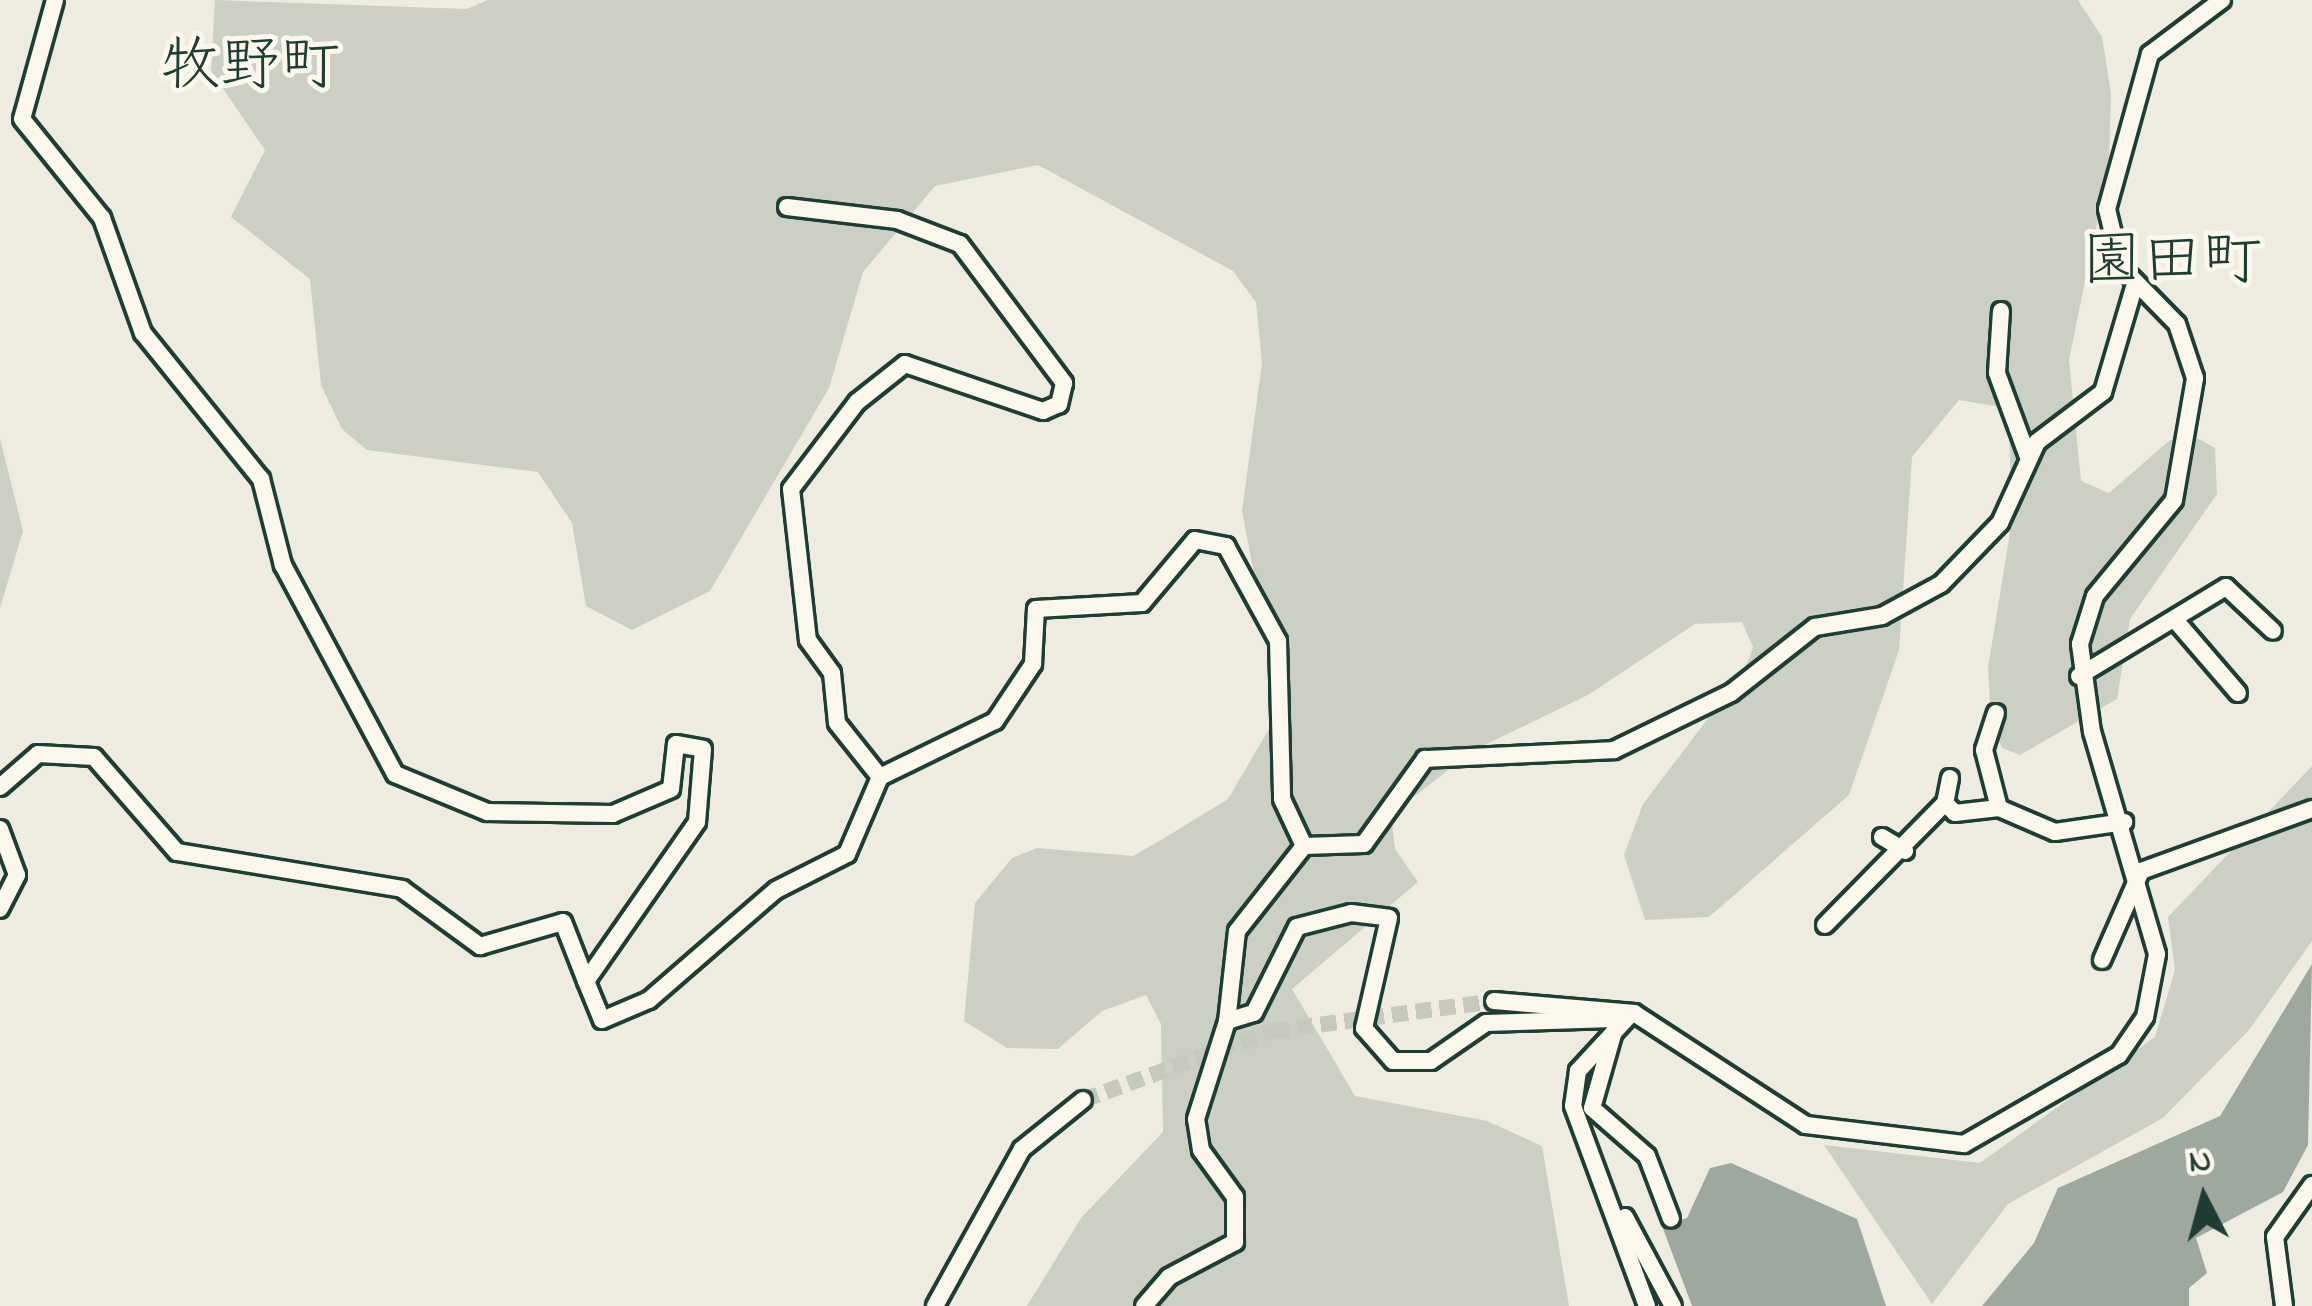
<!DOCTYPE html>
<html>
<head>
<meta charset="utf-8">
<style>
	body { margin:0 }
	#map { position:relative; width:2312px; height:1306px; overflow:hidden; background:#eeece1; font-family:"Indie Flower","Klee One",sans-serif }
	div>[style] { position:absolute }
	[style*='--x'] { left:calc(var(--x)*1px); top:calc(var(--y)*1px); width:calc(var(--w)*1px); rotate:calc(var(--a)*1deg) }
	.green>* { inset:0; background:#cbcfc4 }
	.water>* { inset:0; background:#9fa89f }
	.minor-tunnel>* { height:16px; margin-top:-8px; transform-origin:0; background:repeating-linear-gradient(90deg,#c5c9be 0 16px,transparent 0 24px) }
	.roads { filter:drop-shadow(3px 0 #1f3d34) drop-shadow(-3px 0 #1f3d34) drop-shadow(0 3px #1f3d34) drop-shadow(0 -3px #1f3d34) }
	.minor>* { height:16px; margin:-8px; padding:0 8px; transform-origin:8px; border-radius:8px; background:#fbf7ec }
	span { translate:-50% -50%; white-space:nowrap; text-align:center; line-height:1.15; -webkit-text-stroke:10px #fbf7ec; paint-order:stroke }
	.quarter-label { font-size:60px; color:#1f3d34 }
	.north { position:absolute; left:2144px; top:1138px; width:120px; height:120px; -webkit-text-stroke:9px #fbf7ec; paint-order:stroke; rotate:354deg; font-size:33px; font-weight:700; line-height:48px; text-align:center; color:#1f3d34 }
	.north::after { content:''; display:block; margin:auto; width:42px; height:54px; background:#1f3d34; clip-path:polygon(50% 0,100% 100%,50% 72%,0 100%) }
</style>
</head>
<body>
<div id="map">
	<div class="green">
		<i style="clip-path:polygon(215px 0,467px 9px,488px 0,2078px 0,2102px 37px,2111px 94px,2109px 164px,2069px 360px,2081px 481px,2109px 493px,2170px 440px,2197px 438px,2215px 448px,2217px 494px,2130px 619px,2117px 699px,2020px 755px,2002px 748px,1991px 720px,1988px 668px,2012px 520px,2009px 430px,2001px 407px,1959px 400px,1912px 457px,1899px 650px,1849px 795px,1709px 917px,1645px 920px,1624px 855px,1643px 804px,1744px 671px,1753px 647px,1742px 622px,1695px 624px,1588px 695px,1474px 750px,1406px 803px,1392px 822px,1395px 849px,1418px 882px,1292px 989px,1355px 1096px,1487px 1121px,1542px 1146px,1569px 1306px,1027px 1306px,1081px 1218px,1163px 1132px,1161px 1024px,1146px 995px,1102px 1011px,1058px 1049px,1007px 1048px,964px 1021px,975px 903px,1012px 858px,1037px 848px,1133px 856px,1166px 837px,1228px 799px,1272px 724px,1281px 622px,1254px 574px,1242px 511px,1262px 363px,1256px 302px,1233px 271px,1038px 165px,935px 186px,863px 272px,829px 388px,710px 591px,632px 630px,586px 606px,572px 523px,538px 472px,367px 450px,342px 429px,321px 385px,310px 279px,231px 217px,265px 150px,211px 71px)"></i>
		<i style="clip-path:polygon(0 438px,23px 531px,0 608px)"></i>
		<i style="clip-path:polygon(2312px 766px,2312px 941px,2249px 1030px,2163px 1118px,2008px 1204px,1932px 1304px,1824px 1145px,1980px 1163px,2155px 1037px,2175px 970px,2168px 917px)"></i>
	</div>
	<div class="water">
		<i style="clip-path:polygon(2312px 964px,2308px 1145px,2283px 1192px,2196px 1238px,2207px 1273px,2189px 1288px,2189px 1306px,1982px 1306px,2034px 1243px,2058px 1188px,2220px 1116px)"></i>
		<i style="clip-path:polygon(1731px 1163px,1857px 1219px,1886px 1306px,1692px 1306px,1662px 1226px,1687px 1218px,1710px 1168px)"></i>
	</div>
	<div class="minor-tunnel">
		<i style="--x:1083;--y:1100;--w:202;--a:-20"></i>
		<i style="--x:1273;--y:1031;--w:223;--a:-7.7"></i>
	</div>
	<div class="roads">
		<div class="minor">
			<i style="--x:55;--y:0;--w:123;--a:105.5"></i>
			<i style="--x:22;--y:119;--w:127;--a:51.1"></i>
			<i style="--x:102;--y:218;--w:122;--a:70.4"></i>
			<i style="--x:143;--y:333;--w:188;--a:51.1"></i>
			<i style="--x:261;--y:479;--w:89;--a:75.7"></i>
			<i style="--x:283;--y:565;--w:237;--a:61.8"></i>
			<i style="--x:395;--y:774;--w:100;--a:22.4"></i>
			<i style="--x:487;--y:812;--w:126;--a:0.9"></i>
			<i style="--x:613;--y:814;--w:63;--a:-23.3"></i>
			<i style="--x:671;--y:789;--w:45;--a:-83.7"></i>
			<i style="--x:676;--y:744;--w:27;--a:10"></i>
			<i style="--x:703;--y:749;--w:73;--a:94.7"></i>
			<i style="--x:697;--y:822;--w:194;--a:124.9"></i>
			<i style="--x:586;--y:981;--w:42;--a:67.7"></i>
			<i style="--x:602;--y:1020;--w:51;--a:-23.1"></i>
			<i style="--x:649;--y:1000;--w:168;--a:-40.9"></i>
			<i style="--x:776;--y:890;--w:80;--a:-26.9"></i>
			<i style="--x:847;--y:854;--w:84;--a:-66.8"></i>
			<i style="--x:880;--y:777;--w:128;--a:-26"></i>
			<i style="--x:995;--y:721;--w:69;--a:-56.3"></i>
			<i style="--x:1033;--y:664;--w:55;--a:-86.9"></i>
			<i style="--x:1036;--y:609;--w:106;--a:-3.2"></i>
			<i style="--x:1142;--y:603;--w:82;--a:-49.9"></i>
			<i style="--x:1195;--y:540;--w:32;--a:11"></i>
			<i style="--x:1226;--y:546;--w:108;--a:61.3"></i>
			<i style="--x:1278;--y:641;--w:158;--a:88.5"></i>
			<i style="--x:1282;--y:799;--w:52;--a:64.9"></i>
			<i style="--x:787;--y:207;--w:111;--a:6.7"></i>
			<i style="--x:897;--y:220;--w:67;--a:20.9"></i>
			<i style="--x:960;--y:244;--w:174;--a:53.2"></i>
			<i style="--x:1064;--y:383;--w:22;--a:103"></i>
			<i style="--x:1059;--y:404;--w:17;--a:156"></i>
			<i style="--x:1043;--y:411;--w:146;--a:-161.2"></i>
			<i style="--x:905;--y:364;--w:61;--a:141.6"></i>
			<i style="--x:857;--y:402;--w:109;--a:127.2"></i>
			<i style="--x:791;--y:489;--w:152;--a:83.6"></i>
			<i style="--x:808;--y:640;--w:41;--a:54"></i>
			<i style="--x:832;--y:673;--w:50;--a:84.3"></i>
			<i style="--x:837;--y:723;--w:69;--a:51.5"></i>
			<i style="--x:2001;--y:311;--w:62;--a:93.7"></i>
			<i style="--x:1997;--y:373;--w:90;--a:69.7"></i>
			<i style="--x:2176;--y:621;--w:95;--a:49.3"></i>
			<i style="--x:2079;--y:676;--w:172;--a:-31.2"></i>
			<i style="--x:2226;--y:587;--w:64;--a:43.1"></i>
			<i style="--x:1996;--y:713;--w:39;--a:108"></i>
			<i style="--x:1984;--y:750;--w:60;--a:75.5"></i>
			<i style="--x:1999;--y:808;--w:61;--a:23.2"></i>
			<i style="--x:2055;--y:832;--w:70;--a:-8.2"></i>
			<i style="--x:1950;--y:778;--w:25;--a:101"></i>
			<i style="--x:1945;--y:803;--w:14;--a:45"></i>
			<i style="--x:1955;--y:813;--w:44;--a:-6.5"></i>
			<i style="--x:0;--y:787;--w:50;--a:-41"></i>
			<i style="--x:38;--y:754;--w:56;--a:3.1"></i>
			<i style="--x:94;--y:757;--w:126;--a:48.9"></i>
			<i style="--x:177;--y:852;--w:228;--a:9.3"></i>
			<i style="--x:402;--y:889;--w:97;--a:36.2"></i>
			<i style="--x:480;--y:946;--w:86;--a:-16.1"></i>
			<i style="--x:563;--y:922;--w:63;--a:68.7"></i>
			<i style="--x:0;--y:829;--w:49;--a:69.7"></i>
			<i style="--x:17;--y:875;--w:38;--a:117"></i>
			<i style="--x:1882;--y:837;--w:27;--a:31"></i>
			<i style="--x:1304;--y:846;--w:60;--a:-1.9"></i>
			<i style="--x:1364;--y:844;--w:105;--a:-54.3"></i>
			<i style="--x:1425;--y:759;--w:189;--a:-2.7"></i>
			<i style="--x:1614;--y:750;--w:130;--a:-26"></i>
			<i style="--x:1731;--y:693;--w:107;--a:-38.2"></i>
			<i style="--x:1815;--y:627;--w:68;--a:-9.3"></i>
			<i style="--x:1882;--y:616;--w:67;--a:-28.5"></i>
			<i style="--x:1941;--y:584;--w:85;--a:-46"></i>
			<i style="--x:2000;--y:523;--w:89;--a:-65.4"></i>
			<i style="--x:2037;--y:442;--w:83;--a:-37.1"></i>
			<i style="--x:2103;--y:392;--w:113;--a:-73.5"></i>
			<i style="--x:1304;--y:846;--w:108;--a:128.2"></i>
			<i style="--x:1237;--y:931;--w:91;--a:96.3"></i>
			<i style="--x:1227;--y:1021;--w:28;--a:-17"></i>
			<i style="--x:1254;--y:1013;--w:96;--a:-63.4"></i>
			<i style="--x:1297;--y:927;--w:56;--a:-14.5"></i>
			<i style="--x:1351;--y:913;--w:38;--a:7"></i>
			<i style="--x:1389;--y:918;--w:113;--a:102.8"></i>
			<i style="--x:1364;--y:1028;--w:44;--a:48.7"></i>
			<i style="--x:1393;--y:1061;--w:38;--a:0"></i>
			<i style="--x:1431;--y:1061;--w:67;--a:-34.6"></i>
			<i style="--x:1486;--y:1023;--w:127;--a:-1.8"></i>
			<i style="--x:1825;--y:925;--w:171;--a:-45.5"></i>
			<i style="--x:2102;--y:960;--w:97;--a:-66.3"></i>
			<i style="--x:2141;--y:871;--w:182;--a:-19.9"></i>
			<i style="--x:1494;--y:1001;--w:141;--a:4.9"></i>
			<i style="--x:1634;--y:1013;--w:205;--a:33.1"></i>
			<i style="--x:1806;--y:1125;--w:159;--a:6.9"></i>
			<i style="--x:1964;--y:1144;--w:179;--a:-29.9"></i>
			<i style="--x:2119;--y:1055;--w:46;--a:-55.6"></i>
			<i style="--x:2145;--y:1017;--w:64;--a:-79.2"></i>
			<i style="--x:2157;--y:954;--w:231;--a:-106.3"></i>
			<i style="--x:2092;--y:732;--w:89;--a:-97.8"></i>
			<i style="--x:2080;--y:644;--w:50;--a:-72.6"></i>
			<i style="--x:2095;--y:596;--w:124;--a:-50.5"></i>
			<i style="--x:2174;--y:500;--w:124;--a:-80.2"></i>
			<i style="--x:2195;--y:378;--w:57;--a:-108.4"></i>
			<i style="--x:2177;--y:324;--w:80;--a:-134.5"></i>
			<i style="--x:2121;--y:267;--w:60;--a:-103.6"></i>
			<i style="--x:2107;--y:209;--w:161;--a:-74.5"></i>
			<i style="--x:2150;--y:54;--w:90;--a:-36.9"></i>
			<i style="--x:1628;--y:1017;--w:74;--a:132.8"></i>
			<i style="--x:1578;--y:1071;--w:35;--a:98"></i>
			<i style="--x:1573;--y:1106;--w:213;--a:69.7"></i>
			<i style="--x:1614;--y:1031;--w:80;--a:105.9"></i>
			<i style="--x:1592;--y:1108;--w:73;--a:41.1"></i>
			<i style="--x:1647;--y:1156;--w:67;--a:69.1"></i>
			<i style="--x:1625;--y:1217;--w:101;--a:61.7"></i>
			<i style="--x:935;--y:1306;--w:179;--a:-61"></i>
			<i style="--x:1022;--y:1149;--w:78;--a:-38.8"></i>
			<i style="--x:1144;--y:1306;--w:38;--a:-49"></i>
			<i style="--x:1169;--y:1277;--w:75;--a:-27.9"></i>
			<i style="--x:1235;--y:1242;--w:45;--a:-90"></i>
			<i style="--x:1235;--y:1197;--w:58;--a:-125.9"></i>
			<i style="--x:1201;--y:1150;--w:31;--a:-99"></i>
			<i style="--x:1196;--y:1119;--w:103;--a:-72.4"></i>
			<i style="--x:2284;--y:1306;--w:70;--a:-97.4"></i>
			<i style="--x:2275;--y:1237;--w:64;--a:-54.6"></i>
		</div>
	</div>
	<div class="quarter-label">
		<span style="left:250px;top:68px">牧野町</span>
		<span style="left:2172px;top:263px">園田町</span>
	</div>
	<div class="north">N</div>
</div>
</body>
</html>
